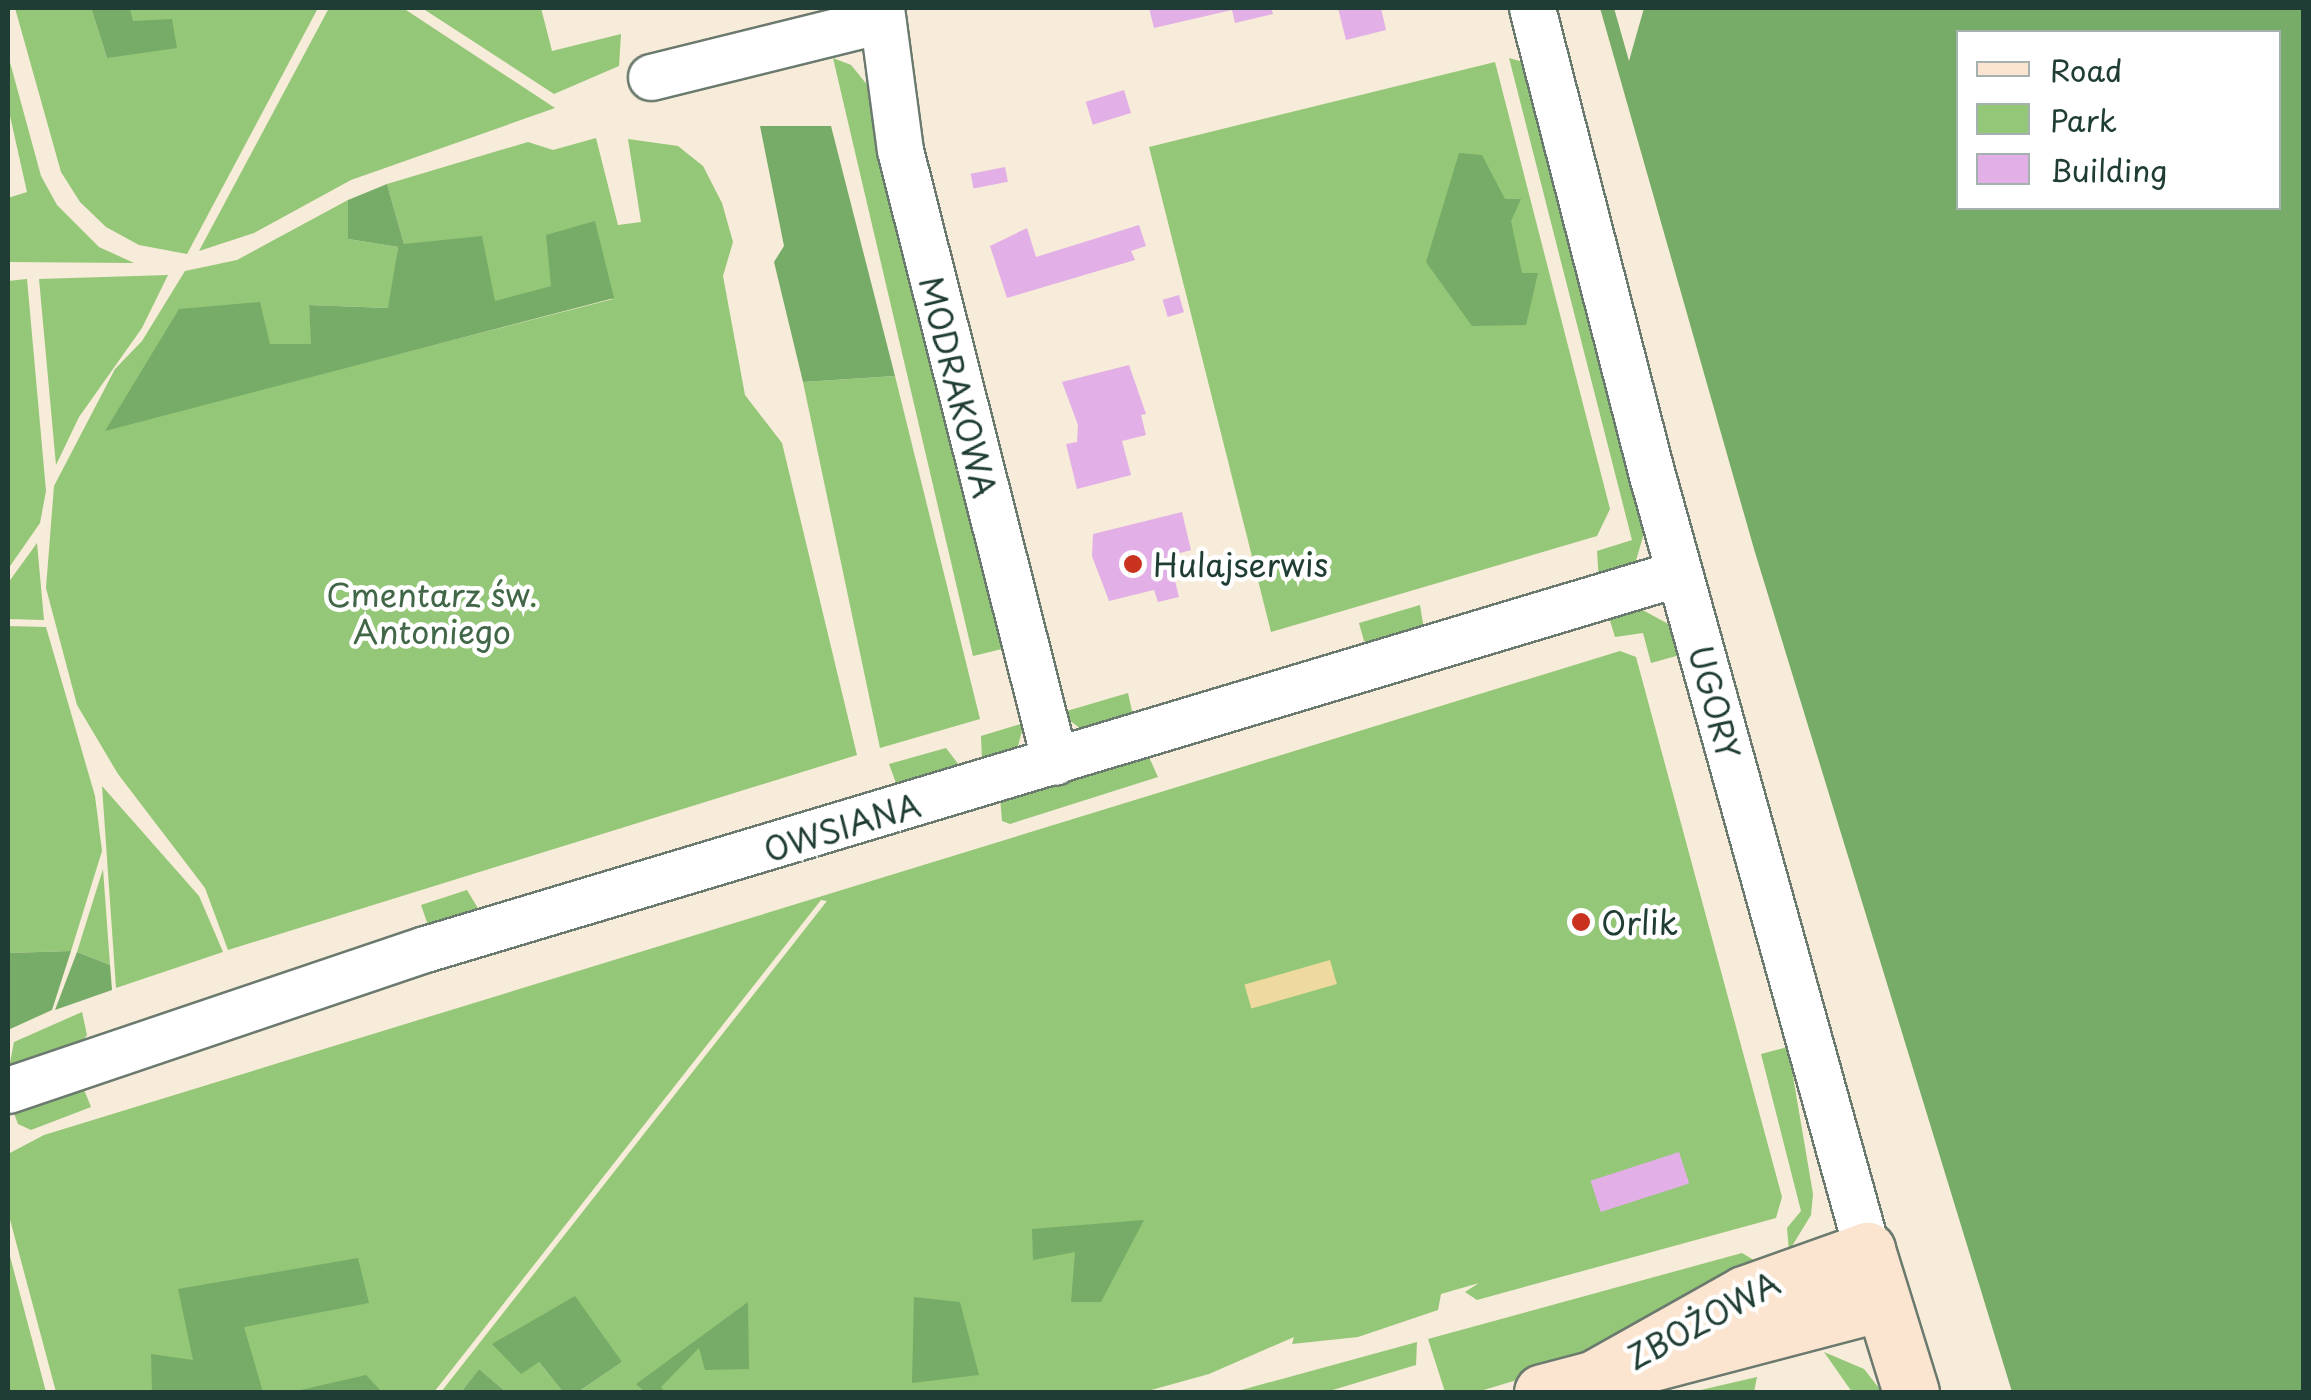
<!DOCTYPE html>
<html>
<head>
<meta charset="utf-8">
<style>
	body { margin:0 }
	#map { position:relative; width:2311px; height:1400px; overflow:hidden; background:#f7ebd9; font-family:"Playpen Sans",sans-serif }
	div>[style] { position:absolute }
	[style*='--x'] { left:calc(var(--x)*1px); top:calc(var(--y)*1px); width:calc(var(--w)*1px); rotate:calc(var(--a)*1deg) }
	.green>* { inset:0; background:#94c777 }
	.forest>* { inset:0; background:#77ac68 }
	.sand>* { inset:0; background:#eeda9e; transform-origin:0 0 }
	.building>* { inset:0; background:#e2b0e7; transform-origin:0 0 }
	.roads { filter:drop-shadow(2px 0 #6b7a6e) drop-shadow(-2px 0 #6b7a6e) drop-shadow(0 2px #6b7a6e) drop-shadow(0 -2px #6b7a6e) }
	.street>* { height:45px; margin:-22.5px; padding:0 22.5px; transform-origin:22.5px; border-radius:22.5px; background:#fff }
	.secondary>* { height:55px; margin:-27.5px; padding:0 27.5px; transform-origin:27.5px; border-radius:27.5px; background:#fce5d0 }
	.dots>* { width:28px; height:28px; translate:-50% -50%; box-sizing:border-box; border:5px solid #fff; border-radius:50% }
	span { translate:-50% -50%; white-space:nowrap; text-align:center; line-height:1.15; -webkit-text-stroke:9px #fff; paint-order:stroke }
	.street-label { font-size:32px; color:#1f3d34 }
	.poi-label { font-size:32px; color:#1f3d34 }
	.left { translate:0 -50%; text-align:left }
	.park-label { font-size:32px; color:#426648 }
	.frame { position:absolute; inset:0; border:10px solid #1f3d34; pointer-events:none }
	.legend { position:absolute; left:1956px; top:30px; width:325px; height:180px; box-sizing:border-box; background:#fff; border:2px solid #a5b1ae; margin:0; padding:12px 18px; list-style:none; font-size:30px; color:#1f3d34 }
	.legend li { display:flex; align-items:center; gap:20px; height:50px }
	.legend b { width:50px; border:2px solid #a5b1ae }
</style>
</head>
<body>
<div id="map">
	<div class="green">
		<i style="clip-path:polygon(15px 8px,91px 8px,107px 58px,132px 21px,130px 8px,318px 8px,187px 254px,139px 245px,106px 227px,80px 202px,61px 172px)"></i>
		<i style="clip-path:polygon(329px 8px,403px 8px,555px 108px,351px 180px,254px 233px,199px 251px)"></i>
		<i style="clip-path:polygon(422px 8px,541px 8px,552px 51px,621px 34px,619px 66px,554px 94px)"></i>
		<i style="clip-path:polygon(8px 55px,41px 176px,57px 205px,99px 247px,134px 263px,8px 262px,8px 198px,27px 192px,8px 107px)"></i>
		<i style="clip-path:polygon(833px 58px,851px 65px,869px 87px,1002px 649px,973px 656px)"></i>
		<i style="clip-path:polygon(1509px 58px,1523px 62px,1645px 530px,1635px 564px,1599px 582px,1597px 551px,1632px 540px)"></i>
		<i style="clip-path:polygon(1495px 62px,1610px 509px,1597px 536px,1271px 632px,1149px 147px)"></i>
		<i style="clip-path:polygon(596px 138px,618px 225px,641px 222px,628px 139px,678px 146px,703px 166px,722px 203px,733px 242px,723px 276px,745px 395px,782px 443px,857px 755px,228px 950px,205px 888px,118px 774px,77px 705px,46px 588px,54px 486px,115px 369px,142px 341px,185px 271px,237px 260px,348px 200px,348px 239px,398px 247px,389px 308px,309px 305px,312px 344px,270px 344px,106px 429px,613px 299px,552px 286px,495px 302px,404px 244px,387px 184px,528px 142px,553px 150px)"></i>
		<i style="clip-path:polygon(168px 275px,142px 328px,79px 417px,56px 465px,39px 279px)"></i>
		<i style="clip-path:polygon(27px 279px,46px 491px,40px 523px,8px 569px,8px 281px)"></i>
		<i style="clip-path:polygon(895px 376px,980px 719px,880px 748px,803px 382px)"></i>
		<i style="clip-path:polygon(37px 543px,44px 620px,8px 619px,8px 583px)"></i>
		<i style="clip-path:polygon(1420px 605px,1424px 630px,1375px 648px,1364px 641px,1359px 623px)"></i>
		<i style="clip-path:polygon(1639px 608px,1670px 625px,1680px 655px,1651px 663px,1643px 633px,1615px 637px,1608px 614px)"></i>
		<i style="clip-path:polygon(8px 626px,46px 627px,95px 796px,102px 851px,71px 951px,8px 953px)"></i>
		<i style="clip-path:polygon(1620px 651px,1636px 657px,1782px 1197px,1776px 1218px,1477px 1300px,1465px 1292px,1479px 1283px,1441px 1294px,1438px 1310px,1358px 1337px,1292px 1344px,1294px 1337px,1209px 1374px,1144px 1392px,578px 1392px,622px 1362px,538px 1361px,563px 1392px,506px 1392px,479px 1369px,461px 1392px,441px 1392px,827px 901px,821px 900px,434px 1392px,56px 1392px,8px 1212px,8px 1154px,44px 1135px)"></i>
		<i style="clip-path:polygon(1128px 693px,1133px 716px,1085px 732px,1060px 713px)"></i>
		<i style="clip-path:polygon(1024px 723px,1017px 750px,982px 760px,981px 736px)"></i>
		<i style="clip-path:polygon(946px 748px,959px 765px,904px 790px,896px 783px,889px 764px)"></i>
		<i style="clip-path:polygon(1148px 755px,1158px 777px,1010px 824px,1002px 821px,1000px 797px)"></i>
		<i style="clip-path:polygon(102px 786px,199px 896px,223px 952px,116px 988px)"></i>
		<i style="clip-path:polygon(103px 869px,110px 965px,77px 952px)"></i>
		<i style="clip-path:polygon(467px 890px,479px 910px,428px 925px,421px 905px)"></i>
		<i style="clip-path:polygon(82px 1012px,87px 1035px,80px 1045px,8px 1073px,14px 1042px)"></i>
		<i style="clip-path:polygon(1788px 1047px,1813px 1194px,1811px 1215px,1789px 1251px,1787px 1228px,1801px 1211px,1761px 1054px)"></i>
		<i style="clip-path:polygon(83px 1087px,91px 1107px,31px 1130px,18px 1124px,12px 1108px)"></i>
		<i style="clip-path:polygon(8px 1249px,46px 1392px,8px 1392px)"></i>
		<i style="clip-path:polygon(1742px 1253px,1757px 1262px,1570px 1364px,1477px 1392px,1445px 1392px,1428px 1339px)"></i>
		<i style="clip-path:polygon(1417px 1342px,1416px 1365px,1326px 1392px,1234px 1392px)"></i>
		<i style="clip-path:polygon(1824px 1352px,1864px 1369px,1882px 1392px,1852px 1392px)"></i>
		<i style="clip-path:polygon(1757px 1377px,1754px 1392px,1692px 1392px)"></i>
	</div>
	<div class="forest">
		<i style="clip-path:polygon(91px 8px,130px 8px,133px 21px,172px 19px,177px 48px,107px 58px)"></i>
		<i style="clip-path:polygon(evenodd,1600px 8px,1614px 8px,1629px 61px,1644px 8px,2303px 8px,2303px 1392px,2012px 1392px,1754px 549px,1600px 8px,1958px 32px,2278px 32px,2278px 208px,1958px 208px,1958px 32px)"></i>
		<i style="clip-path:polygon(760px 126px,831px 126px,895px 376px,803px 382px,774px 262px,784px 246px)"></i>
		<i style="clip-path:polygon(1459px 153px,1482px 155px,1505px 199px,1521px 199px,1511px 221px,1522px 273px,1538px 273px,1526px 325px,1472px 326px,1426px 262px)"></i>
		<i style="clip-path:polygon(387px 184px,404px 244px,482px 236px,495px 301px,551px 286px,546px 235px,595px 221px,614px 298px,105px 431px,179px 309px,260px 302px,270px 344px,311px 344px,309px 305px,388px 308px,398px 247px,348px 239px,348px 200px)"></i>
		<i style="clip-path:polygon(71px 951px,52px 1010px,8px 1030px,8px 953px)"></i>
		<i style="clip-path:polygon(77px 952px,110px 965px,112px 990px,55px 1010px)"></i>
		<i style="clip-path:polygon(1144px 1220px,1101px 1302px,1071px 1302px,1075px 1252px,1033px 1260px,1032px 1229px)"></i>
		<i style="clip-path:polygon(358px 1258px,369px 1303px,244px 1327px,263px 1392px,152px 1392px,151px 1354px,193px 1360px,178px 1289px)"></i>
		<i style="clip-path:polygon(575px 1296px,622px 1362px,578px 1392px,563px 1392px,539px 1362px,521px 1374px,492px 1344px)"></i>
		<i style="clip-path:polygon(914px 1297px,960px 1302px,979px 1375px,912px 1383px)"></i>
		<i style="clip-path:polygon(748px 1302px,749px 1369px,705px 1370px,699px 1348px,661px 1387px,665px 1392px,645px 1392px,636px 1384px)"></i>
		<i style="clip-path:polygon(479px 1369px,506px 1392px,461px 1392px)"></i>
		<i style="clip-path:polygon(366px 1375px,382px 1392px,292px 1392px)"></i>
	</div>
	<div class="sand">
		<i style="left:1330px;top:960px;width:25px;height:89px;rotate:74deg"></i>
	</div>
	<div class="building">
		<i style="clip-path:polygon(1149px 8px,1271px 8px,1273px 14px,1235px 23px,1232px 10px,1154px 28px)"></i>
		<i style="clip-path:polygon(1338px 8px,1381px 8px,1386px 30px,1346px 40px)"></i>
		<i style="left:1124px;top:90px;width:24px;height:40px;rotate:73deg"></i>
		<i style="left:1005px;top:167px;width:15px;height:35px;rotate:79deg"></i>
		<i style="clip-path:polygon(1139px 225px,1146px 246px,1131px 251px,1135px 260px,1007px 298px,990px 246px,1027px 228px,1036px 257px)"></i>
		<i style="left:1179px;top:295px;width:18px;height:17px;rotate:74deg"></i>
		<i style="clip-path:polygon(1129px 365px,1146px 414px,1141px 415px,1146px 435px,1122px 441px,1131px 475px,1077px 489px,1066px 444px,1077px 442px,1078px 425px,1062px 382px)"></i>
		<i style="clip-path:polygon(1182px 512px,1191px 550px,1169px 556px,1179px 597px,1158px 602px,1154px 590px,1109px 601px,1092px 556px,1093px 534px)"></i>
		<i style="left:1679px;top:1152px;width:33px;height:93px;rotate:72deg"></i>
	</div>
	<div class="roads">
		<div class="street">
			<i style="--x:881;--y:8;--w:143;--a:82.4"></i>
			<i style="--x:900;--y:150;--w:631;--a:75.79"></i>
			<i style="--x:1532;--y:8;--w:489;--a:75.6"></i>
			<i style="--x:1654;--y:482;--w:797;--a:74.5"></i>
			<i style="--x:651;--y:77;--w:238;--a:-13.9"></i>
			<i style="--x:8;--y:1090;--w:440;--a:-18.7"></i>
			<i style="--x:425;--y:949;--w:1309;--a:-16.69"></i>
		</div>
		<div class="secondary">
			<i style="--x:1598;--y:1376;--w:167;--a:-29.3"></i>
			<i style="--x:1744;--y:1294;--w:131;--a:-19.7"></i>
			<i style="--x:1867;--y:1250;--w:149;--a:72.8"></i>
			<i style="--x:1542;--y:1392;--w:351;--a:-14.7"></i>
		</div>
	</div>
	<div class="dots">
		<i style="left:1133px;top:564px;background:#c8321e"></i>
		<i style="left:1581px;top:922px;background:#c8321e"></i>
	</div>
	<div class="street-label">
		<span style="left:958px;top:387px;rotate:76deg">MODRAKOWA</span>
		<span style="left:1715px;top:702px;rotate:75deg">UGORY</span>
		<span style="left:842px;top:827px;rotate:-17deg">OWSIANA</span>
		<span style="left:1703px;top:1320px;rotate:-28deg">ZBOŻOWA</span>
	</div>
	<div class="poi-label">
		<span class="left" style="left:1153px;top:564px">Hulajserwis</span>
		<span class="left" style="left:1601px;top:922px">Orlik</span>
	</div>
	<div class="park-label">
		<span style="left:432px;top:613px">Cmentarz św.<br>Antoniego</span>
	</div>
	<div class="frame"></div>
	<ul class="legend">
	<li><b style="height:12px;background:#fce5d0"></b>Road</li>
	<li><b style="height:28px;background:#94c777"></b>Park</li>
	<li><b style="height:28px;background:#e2b0e7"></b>Building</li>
	</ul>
</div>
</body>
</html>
